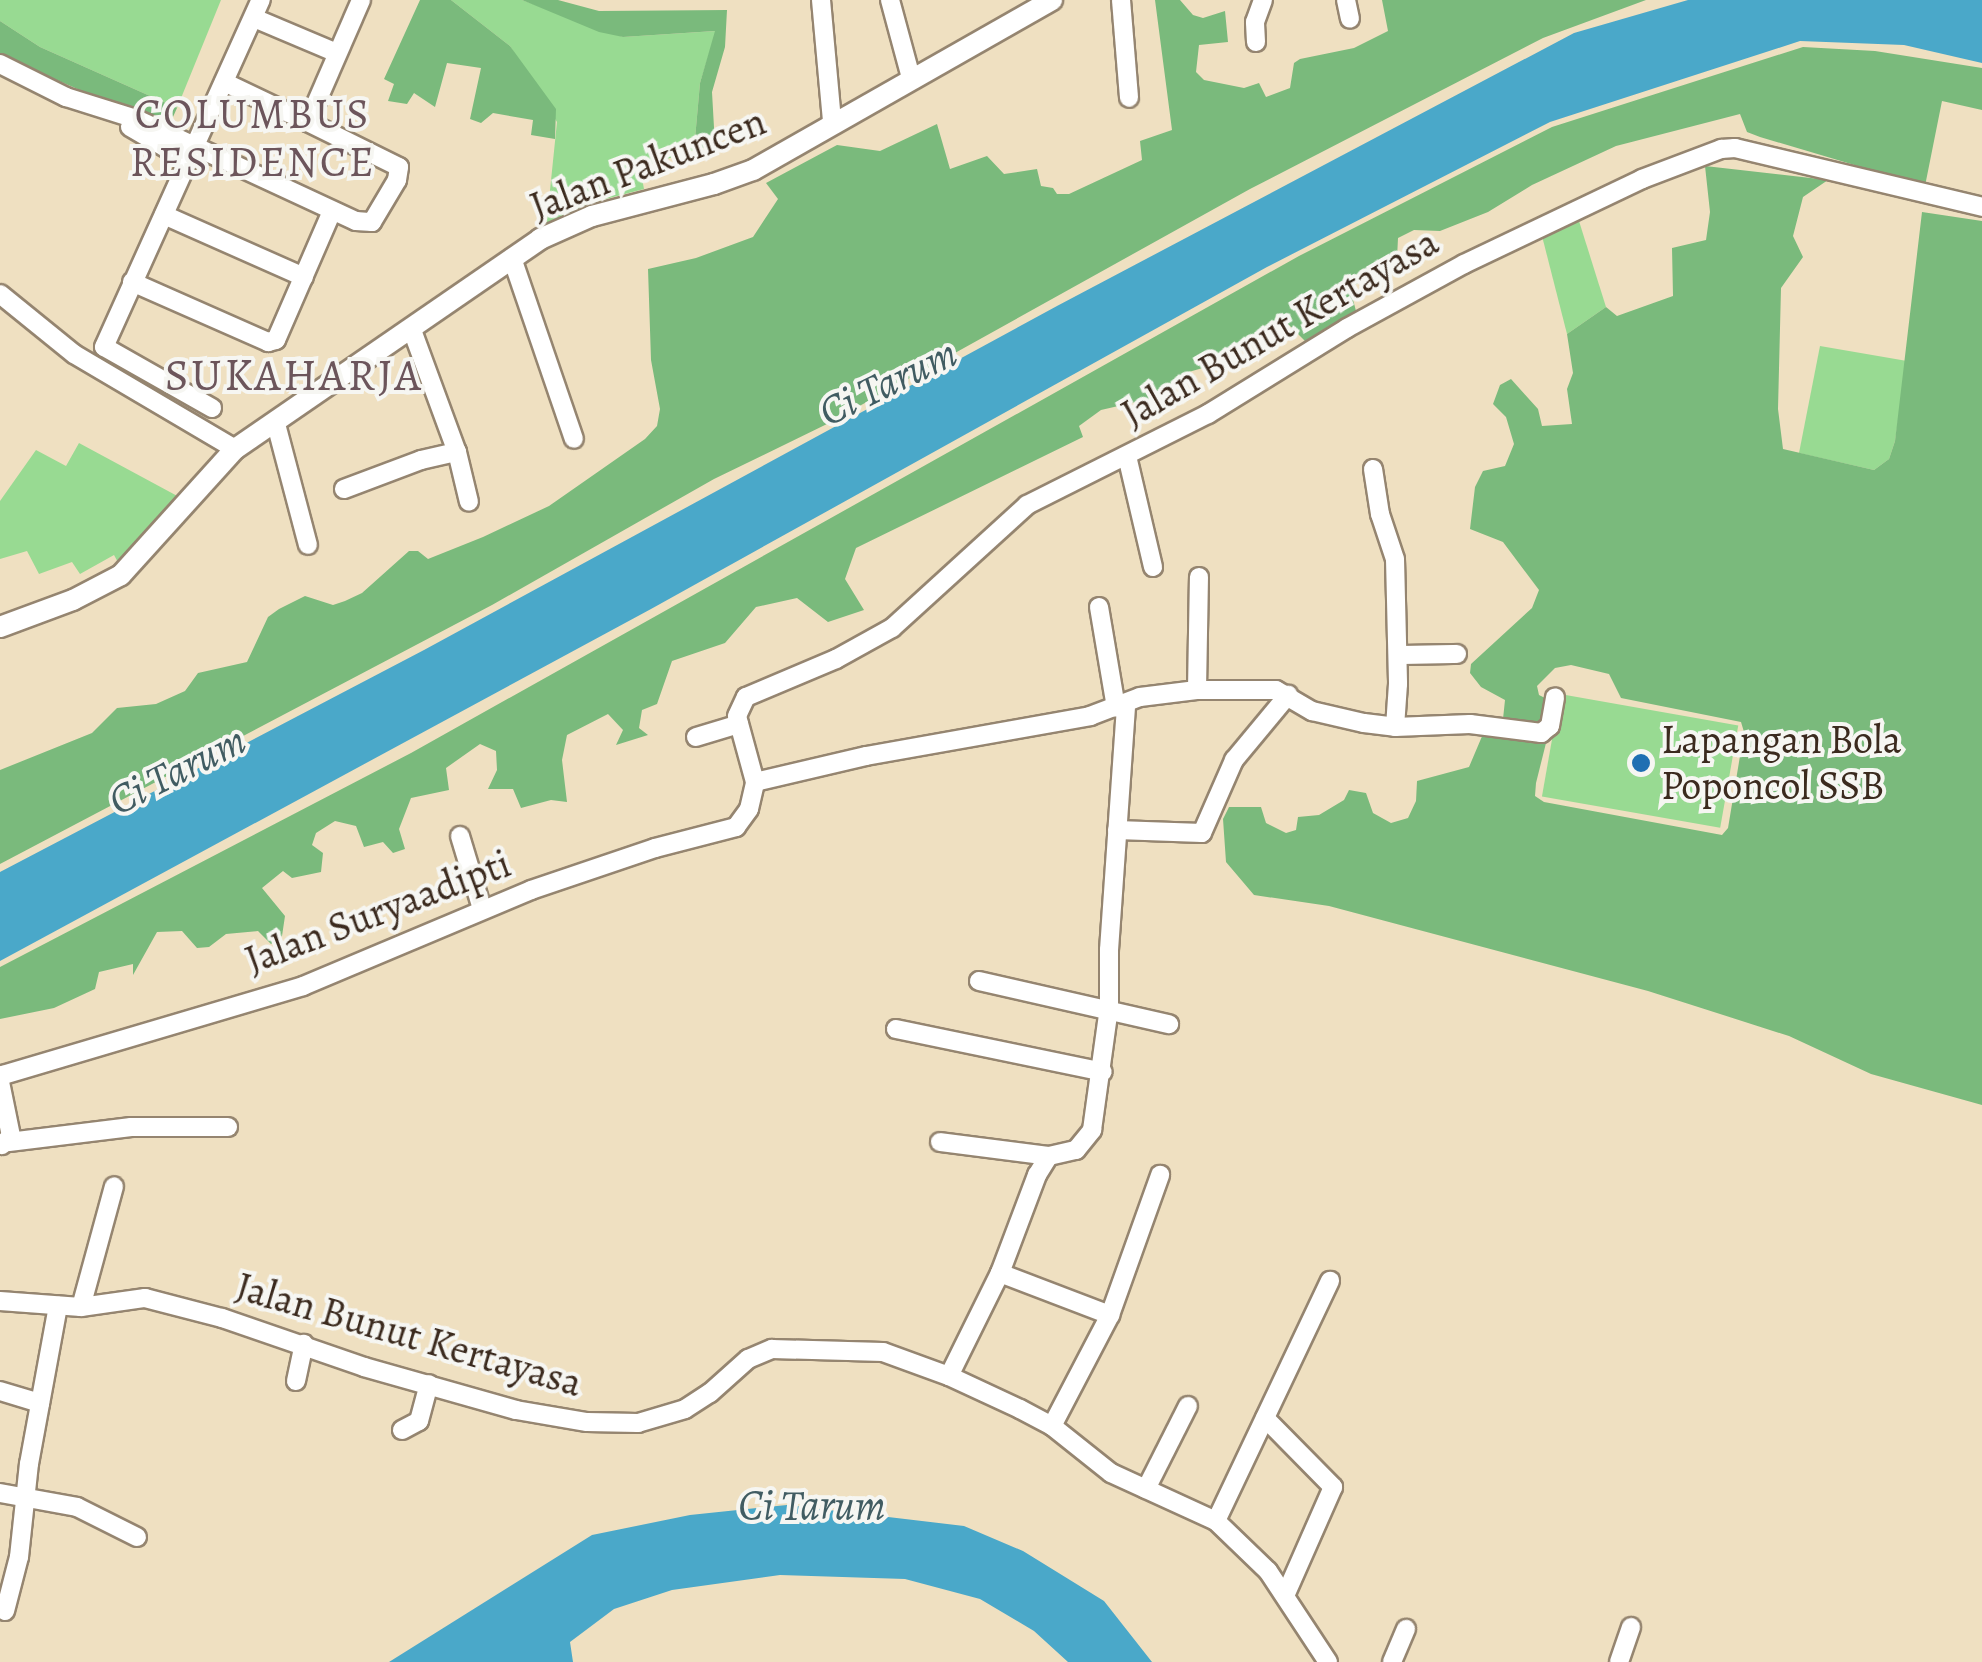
<!DOCTYPE html>
<html>
<head>
<meta charset="utf-8">
<style>
	body { margin:0 }
	#map { position:relative; width:1982px; height:1662px; overflow:hidden; background:#efe0c1; font-family:Alegreya,serif }
	div>[style] { position:absolute }
	[style*='--x'] { left:calc(var(--x)*1px); top:calc(var(--y)*1px); width:calc(var(--w)*1px); rotate:calc(var(--a)*1deg) }
	.green>* { inset:0; background:#98da92; transform-origin:0 0 }
	.forest>* { inset:0; background:#7aba7c }
	.water>* { inset:0; background:#4aa8c9 }
	.roads { filter:drop-shadow(2px 0 #958570) drop-shadow(-2px 0 #958570) drop-shadow(0 2px #958570) drop-shadow(0 -2px #958570) }
	.minor>* { height:18px; margin:-9px; padding:0 9px; transform-origin:9px; border-radius:9px; background:#fff }
	.tertiary>* { height:20px; margin:-10px; padding:0 10px; transform-origin:10px; border-radius:10px; background:#fff }
	.dots>* { width:28px; height:28px; translate:-50% -50%; box-sizing:border-box; border:5px solid #f6f6f2; border-radius:50% }
	span { translate:-50% -50%; white-space:nowrap; text-align:center; line-height:1.15; -webkit-text-stroke:8px #f6f6f2; paint-order:stroke }
	.street-label { font-size:40px; color:#3b2a1e }
	.poi-label { font-size:40px; color:#3b2a1e }
	.left { translate:0 -50%; text-align:left }
	.neighbourhood-label { font-size:42px; color:#6c555b; letter-spacing:2.5px }
	.water-label { font-size:42px; color:#415c62; font-style:italic }
	.quarter-label { font-size:45px; color:#6c555b; letter-spacing:2.5px }
</style>
</head>
<body>
<div id="map">
	<div class="green">
		<i style="clip-path:polygon(0 0,221px 0,177px 108px,40px 47px,0 21px)"></i>
		<i style="clip-path:polygon(451px 0,522px 0,623px 37px,716px 31px,700px 83px,694px 150px,640px 168px,644px 189px,598px 201px,546px 229px,557px 122px,510px 46px)"></i>
		<i style="clip-path:polygon(1579px 221px,1606px 307px,1567px 334px,1542px 236px)"></i>
		<i style="clip-path:polygon(1820px 346px,1907px 361px,1895px 441px,1889px 459px,1874px 470px,1799px 453px)"></i>
		<i style="clip-path:polygon(79px 443px,181px 498px,120px 566px,114px 555px,80px 574px,72px 562px,39px 574px,27px 551px,0 559px,0 501px,36px 450px,66px 466px)"></i>
		<i style="left:1560px;top:694px;width:181px;height:104px;rotate:10deg"></i>
	</div>
	<div class="forest">
		<i style="clip-path:polygon(420px 0,451px 0,510px 46px,556px 109px,555px 139px,531px 135px,533px 120px,493px 113px,481px 123px,470px 119px,481px 68px,447px 63px,435px 107px,414px 93px,407px 104px,388px 101px,394px 84px,384px 79px)"></i>
		<i style="clip-path:polygon(522px 0,558px 0,599px 11px,727px 10px,725px 47px,712px 92px,715px 145px,694px 150px,700px 83px,715px 31px,623px 37px,599px 32px)"></i>
		<i style="clip-path:polygon(1155px 0,1180px 0,1193px 15px,1203px 18px,1225px 11px,1228px 42px,1199px 45px,1196px 72px,1204px 80px,1244px 88px,1259px 83px,1266px 97px,1290px 88px,1294px 63px,1300px 59px,1354px 48px,1388px 31px,1382px 0,1646px 0,1543px 38px,1250px 189px,827px 424px,714px 479px,492px 605px,0 864px,0 770px,92px 733px,117px 708px,156px 704px,185px 691px,198px 673px,247px 662px,268px 617px,279px 609px,305px 596px,333px 605px,345px 601px,362px 593px,409px 551px,418px 551px,428px 559px,483px 537px,549px 506px,645px 439px,657px 426px,660px 409px,651px 360px,648px 269px,696px 258px,753px 237px,778px 199px,766px 183px,837px 145px,880px 151px,937px 124px,950px 169px,987px 156px,1004px 174px,1037px 169px,1041px 186px,1053px 188px,1057px 194px,1069px 194px,1142px 160px,1140px 141px,1172px 130px)"></i>
		<i style="clip-path:polygon(0 21px,40px 47px,177px 108px,168px 128px,8px 59px,0 54px)"></i>
		<i style="clip-path:polygon(1803px 47px,1875px 51px,1982px 68px,1982px 110px,1942px 101px,1925px 186px,1760px 137px,1747px 132px,1740px 114px,1616px 146px,1532px 185px,1488px 212px,1440px 231px,1414px 230px,1398px 238px,1397px 259px,1350px 288px,1356px 311px,1307px 343px,1289px 325px,1217px 364px,1185px 373px,1167px 389px,1168px 405px,1153px 408px,1140px 401px,1101px 410px,1079px 426px,1083px 437px,856px 548px,845px 579px,864px 610px,828px 622px,797px 598px,756px 607px,725px 643px,672px 661px,657px 704px,642px 710px,639px 728px,648px 735px,616px 745px,623px 730px,608px 714px,567px 735px,562px 760px,567px 802px,551px 800px,521px 808px,513px 789px,488px 789px,497px 770px,496px 751px,480px 744px,446px 768px,449px 790px,411px 798px,399px 829px,405px 849px,393px 853px,383px 842px,364px 847px,356px 826px,335px 821px,316px 833px,312px 845px,323px 853px,321px 872px,292px 878px,283px 871px,262px 888px,285px 916px,282px 936px,271px 944px,258px 931px,226px 934px,209px 947px,197px 948px,182px 931px,157px 932px,133px 975px,133px 964px,99px 972px,95px 989px,54px 1008px,0 1019px,0 967px,411px 753px,1299px 256px,1552px 127px)"></i>
		<i style="clip-path:polygon(1705px 166px,1828px 180px,1803px 197px,1793px 236px,1803px 257px,1781px 288px,1778px 409px,1783px 449px,1874px 470px,1889px 459px,1895px 441px,1922px 212px,1982px 221px,1982px 1105px,1871px 1074px,1789px 1036px,1648px 991px,1329px 906px,1254px 895px,1226px 862px,1223px 819px,1229px 807px,1261px 807px,1266px 823px,1286px 833px,1296px 830px,1298px 817px,1319px 815px,1344px 800px,1349px 790px,1366px 793px,1373px 813px,1391px 823px,1408px 818px,1416px 801px,1417px 781px,1469px 767px,1483px 734px,1547px 739px,1536px 783px,1535px 796px,1544px 802px,1722px 835px,1728px 828px,1744px 732px,1741px 722px,1621px 698px,1609px 674px,1571px 665px,1555px 668px,1537px 686px,1539px 695px,1549px 700px,1546px 722px,1521px 723px,1503px 719px,1505px 700px,1481px 687px,1470px 673px,1471px 664px,1532px 608px,1539px 590px,1503px 542px,1470px 529px,1475px 487px,1483px 471px,1505px 466px,1514px 444px,1506px 417px,1493px 404px,1500px 385px,1511px 379px,1538px 409px,1542px 426px,1572px 424px,1567px 389px,1573px 373px,1567px 334px,1606px 307px,1617px 316px,1673px 296px,1672px 248px,1706px 240px,1710px 212px)"></i>
	</div>
	<div class="water">
		<i style="clip-path:polygon(1688px 0,1982px 0,1982px 63px,1904px 45px,1800px 41px,1550px 122px,1267px 267px,651px 609px,0 961px,0 872px,424px 650px,1057px 306px,1574px 33px)"></i>
		<i style="clip-path:polygon(787px 1505px,964px 1526px,1023px 1551px,1104px 1601px,1152px 1662px,1068px 1662px,1034px 1631px,980px 1599px,905px 1579px,780px 1575px,672px 1590px,614px 1609px,570px 1642px,573px 1662px,389px 1662px,592px 1535px,690px 1515px)"></i>
	</div>
	<div class="roads">
		<div class="minor">
			<i style="--x:821;--y:0;--w:122;--a:84.8"></i>
			<i style="--x:890;--y:0;--w:81;--a:74.9"></i>
			<i style="--x:1121;--y:0;--w:98;--a:85.3"></i>
			<i style="--x:1346;--y:0;--w:19;--a:78"></i>
			<i style="--x:254;--y:18;--w:90;--a:22.9"></i>
			<i style="--x:1256;--y:42;--w:20;--a:-93"></i>
			<i style="--x:1255;--y:22;--w:23;--a:-70"></i>
			<i style="--x:0;--y:64;--w:74;--a:26.6"></i>
			<i style="--x:66;--y:97;--w:73;--a:17.4"></i>
			<i style="--x:136;--y:119;--w:242;--a:24.9"></i>
			<i style="--x:356;--y:221;--w:16;--a:4"></i>
			<i style="--x:372;--y:222;--w:49;--a:-59.2"></i>
			<i style="--x:397;--y:180;--w:13;--a:-81"></i>
			<i style="--x:399;--y:167;--w:102;--a:-153.7"></i>
			<i style="--x:224;--y:82;--w:93;--a:25.5"></i>
			<i style="--x:308;--y:122;--w:133;--a:-66.5"></i>
			<i style="--x:130;--y:127;--w:66;--a:30.1"></i>
			<i style="--x:164;--y:215;--w:153;--a:23.9"></i>
			<i style="--x:512;--y:258;--w:191;--a:71.1"></i>
			<i style="--x:132;--y:282;--w:149;--a:23.8"></i>
			<i style="--x:268;--y:342;--w:8;--a:-14"></i>
			<i style="--x:276;--y:340;--w:141;--a:-66.5"></i>
			<i style="--x:0;--y:294;--w:95;--a:39"></i>
			<i style="--x:74;--y:354;--w:187;--a:30.5"></i>
			<i style="--x:412;--y:330;--w:130;--a:69.8"></i>
			<i style="--x:457;--y:452;--w:51;--a:76.5"></i>
			<i style="--x:212;--y:408;--w:124;--a:-150.5"></i>
			<i style="--x:104;--y:347;--w:381;--a:-65.7"></i>
			<i style="--x:276;--y:424;--w:125;--a:75.2"></i>
			<i style="--x:1127;--y:456;--w:114;--a:76.8"></i>
			<i style="--x:1373;--y:469;--w:46;--a:81.2"></i>
			<i style="--x:1380;--y:514;--w:47;--a:71.6"></i>
			<i style="--x:1395;--y:559;--w:125;--a:88.6"></i>
			<i style="--x:1398;--y:684;--w:43;--a:94"></i>
			<i style="--x:344;--y:489;--w:82;--a:-20.6"></i>
			<i style="--x:421;--y:460;--w:37;--a:-13"></i>
			<i style="--x:1099;--y:607;--w:102;--a:80.4"></i>
			<i style="--x:1398;--y:655;--w:59;--a:-1"></i>
			<i style="--x:1197;--y:690;--w:113;--a:-89"></i>
			<i style="--x:696;--y:737;--w:45;--a:-16.8"></i>
			<i style="--x:755;--y:782;--w:68;--a:-105.3"></i>
			<i style="--x:737;--y:716;--w:21;--a:-65"></i>
			<i style="--x:746;--y:697;--w:98;--a:-22.9"></i>
			<i style="--x:836;--y:659;--w:64;--a:-29"></i>
			<i style="--x:892;--y:628;--w:183;--a:-42.3"></i>
			<i style="--x:1027;--y:505;--w:203;--a:-26.7"></i>
			<i style="--x:1208;--y:414;--w:163;--a:-31.7"></i>
			<i style="--x:1347;--y:328;--w:133;--a:-28.7"></i>
			<i style="--x:1464;--y:264;--w:197;--a:-25.5"></i>
			<i style="--x:1642;--y:179;--w:85;--a:-20.8"></i>
			<i style="--x:1721;--y:149;--w:14;--a:-4"></i>
			<i style="--x:1735;--y:148;--w:254;--a:13.4"></i>
			<i style="--x:755;--y:782;--w:114;--a:-13.2"></i>
			<i style="--x:866;--y:756;--w:228;--a:-10.1"></i>
			<i style="--x:1090;--y:716;--w:53;--a:-20.8"></i>
			<i style="--x:1140;--y:697;--w:57;--a:-7"></i>
			<i style="--x:1197;--y:690;--w:79;--a:0"></i>
			<i style="--x:1276;--y:690;--w:42;--a:30.3"></i>
			<i style="--x:1312;--y:711;--w:53;--a:13"></i>
			<i style="--x:1364;--y:723;--w:31;--a:7"></i>
			<i style="--x:1395;--y:727;--w:75;--a:-2.3"></i>
			<i style="--x:1470;--y:724;--w:72;--a:7.2"></i>
			<i style="--x:1541;--y:733;--w:11;--a:-38"></i>
			<i style="--x:1550;--y:726;--w:29;--a:-80"></i>
			<i style="--x:1117;--y:830;--w:85;--a:2"></i>
			<i style="--x:1202;--y:833;--w:80;--a:-66.3"></i>
			<i style="--x:1234;--y:760;--w:85;--a:-50.3"></i>
			<i style="--x:460;--y:836;--w:76;--a:73.2"></i>
			<i style="--x:979;--y:981;--w:195;--a:12.8"></i>
			<i style="--x:896;--y:1029;--w:211;--a:11.7"></i>
			<i style="--x:0;--y:1080;--w:6;--a:-59"></i>
			<i style="--x:3;--y:1075;--w:313;--a:-16.5"></i>
			<i style="--x:303;--y:986;--w:247;--a:-22.8"></i>
			<i style="--x:531;--y:890;--w:131;--a:-18.7"></i>
			<i style="--x:655;--y:848;--w:84;--a:-14.5"></i>
			<i style="--x:736;--y:827;--w:22;--a:-54"></i>
			<i style="--x:749;--y:809;--w:28;--a:-77"></i>
			<i style="--x:0;--y:1082;--w:55;--a:78.5"></i>
			<i style="--x:11;--y:1136;--w:13;--a:135"></i>
			<i style="--x:9;--y:1142;--w:123;--a:-7"></i>
			<i style="--x:131;--y:1127;--w:97;--a:0"></i>
			<i style="--x:940;--y:1142;--w:110;--a:7.3"></i>
			<i style="--x:1000;--y:1273;--w:118;--a:20.9"></i>
			<i style="--x:0;--y:1301;--w:81;--a:4.2"></i>
			<i style="--x:81;--y:1307;--w:65;--a:-8"></i>
			<i style="--x:145;--y:1298;--w:80;--a:14.6"></i>
			<i style="--x:222;--y:1318;--w:150;--a:19"></i>
			<i style="--x:364;--y:1367;--w:158;--a:15.8"></i>
			<i style="--x:516;--y:1410;--w:72;--a:9.6"></i>
			<i style="--x:587;--y:1422;--w:51;--a:1.1"></i>
			<i style="--x:638;--y:1423;--w:49;--a:-16.6"></i>
			<i style="--x:685;--y:1409;--w:30;--a:-33"></i>
			<i style="--x:710;--y:1393;--w:51;--a:-41.8"></i>
			<i style="--x:748;--y:1359;--w:26;--a:-23"></i>
			<i style="--x:772;--y:1349;--w:111;--a:1.5"></i>
			<i style="--x:883;--y:1352;--w:70;--a:20"></i>
			<i style="--x:949;--y:1376;--w:78;--a:24.9"></i>
			<i style="--x:1020;--y:1409;--w:36;--a:28"></i>
			<i style="--x:1052;--y:1426;--w:75;--a:38.5"></i>
			<i style="--x:1111;--y:1473;--w:115;--a:24.6"></i>
			<i style="--x:1216;--y:1521;--w:72;--a:43.9"></i>
			<i style="--x:1268;--y:1571;--w:109;--a:56.6"></i>
			<i style="--x:81;--y:1307;--w:125;--a:-74.7"></i>
			<i style="--x:949;--y:1376;--w:115;--a:-63.7"></i>
			<i style="--x:1000;--y:1273;--w:105;--a:-69.3"></i>
			<i style="--x:1037;--y:1175;--w:22;--a:-58"></i>
			<i style="--x:1049;--y:1156;--w:28;--a:-13"></i>
			<i style="--x:1076;--y:1150;--w:26;--a:-51"></i>
			<i style="--x:1092;--y:1130;--w:123;--a:-82.1"></i>
			<i style="--x:1109;--y:1008;--w:58;--a:-90"></i>
			<i style="--x:1109;--y:950;--w:245;--a:-86"></i>
			<i style="--x:296;--y:1381;--w:38;--a:-78"></i>
			<i style="--x:0;--y:1391;--w:42;--a:16.7"></i>
			<i style="--x:1265;--y:1418;--w:97;--a:45.4"></i>
			<i style="--x:1333;--y:1487;--w:119;--a:113.8"></i>
			<i style="--x:1052;--y:1426;--w:125;--a:-62.4"></i>
			<i style="--x:1110;--y:1315;--w:149;--a:-70.3"></i>
			<i style="--x:402;--y:1430;--w:19;--a:-28"></i>
			<i style="--x:419;--y:1421;--w:38;--a:-75"></i>
			<i style="--x:1146;--y:1489;--w:93;--a:-63.2"></i>
			<i style="--x:0;--y:1493;--w:78;--a:10.3"></i>
			<i style="--x:77;--y:1507;--w:67;--a:26.6"></i>
			<i style="--x:1216;--y:1521;--w:266;--a:-64.6"></i>
			<i style="--x:5;--y:1611;--w:56;--a:-75.5"></i>
			<i style="--x:19;--y:1557;--w:94;--a:-83.9"></i>
			<i style="--x:29;--y:1464;--w:161;--a:-79.6"></i>
			<i style="--x:1392;--y:1662;--w:36;--a:-67"></i>
			<i style="--x:1619;--y:1662;--w:37;--a:-71"></i>
		</div>
		<div class="tertiary">
			<i style="--x:0;--y:627;--w:78;--a:-20.3"></i>
			<i style="--x:73;--y:600;--w:54;--a:-27.5"></i>
			<i style="--x:121;--y:575;--w:170;--a:-47.9"></i>
			<i style="--x:235;--y:449;--w:370;--a:-34.5"></i>
			<i style="--x:540;--y:239;--w:57;--a:-23.9"></i>
			<i style="--x:592;--y:216;--w:126;--a:-14.7"></i>
			<i style="--x:714;--y:184;--w:41;--a:-19.7"></i>
			<i style="--x:753;--y:170;--w:344;--a:-29.6"></i>
		</div>
	</div>
	<div class="dots">
		<i style="left:1641px;top:763px;background:#1f6fb2"></i>
	</div>
	<div class="street-label">
		<span style="left:648px;top:164px;rotate:-21deg">Jalan Pakuncen</span>
		<span style="left:1280px;top:328px;rotate:-30deg">Jalan Bunut Kertayasa</span>
		<span style="left:378px;top:912px;rotate:-21deg">Jalan Suryaadipti</span>
		<span style="left:409px;top:1335px;rotate:16deg">Jalan Bunut Kertayasa</span>
	</div>
	<div class="poi-label">
		<span class="left" style="left:1661px;top:763px">Lapangan Bola<br>Poponcol SSB</span>
	</div>
	<div class="neighbourhood-label">
		<span style="left:253px;top:138px">COLUMBUS<br>RESIDENCE</span>
	</div>
	<div class="water-label">
		<span style="left:888px;top:382px;rotate:-26deg">Ci Tarum</span>
		<span style="left:177px;top:770px;rotate:-27deg">Ci Tarum</span>
		<span style="left:812px;top:1505px">Ci Tarum</span>
	</div>
	<div class="quarter-label">
		<span style="left:294px;top:376px">SUKAHARJA</span>
	</div>
</div>
</body>
</html>
